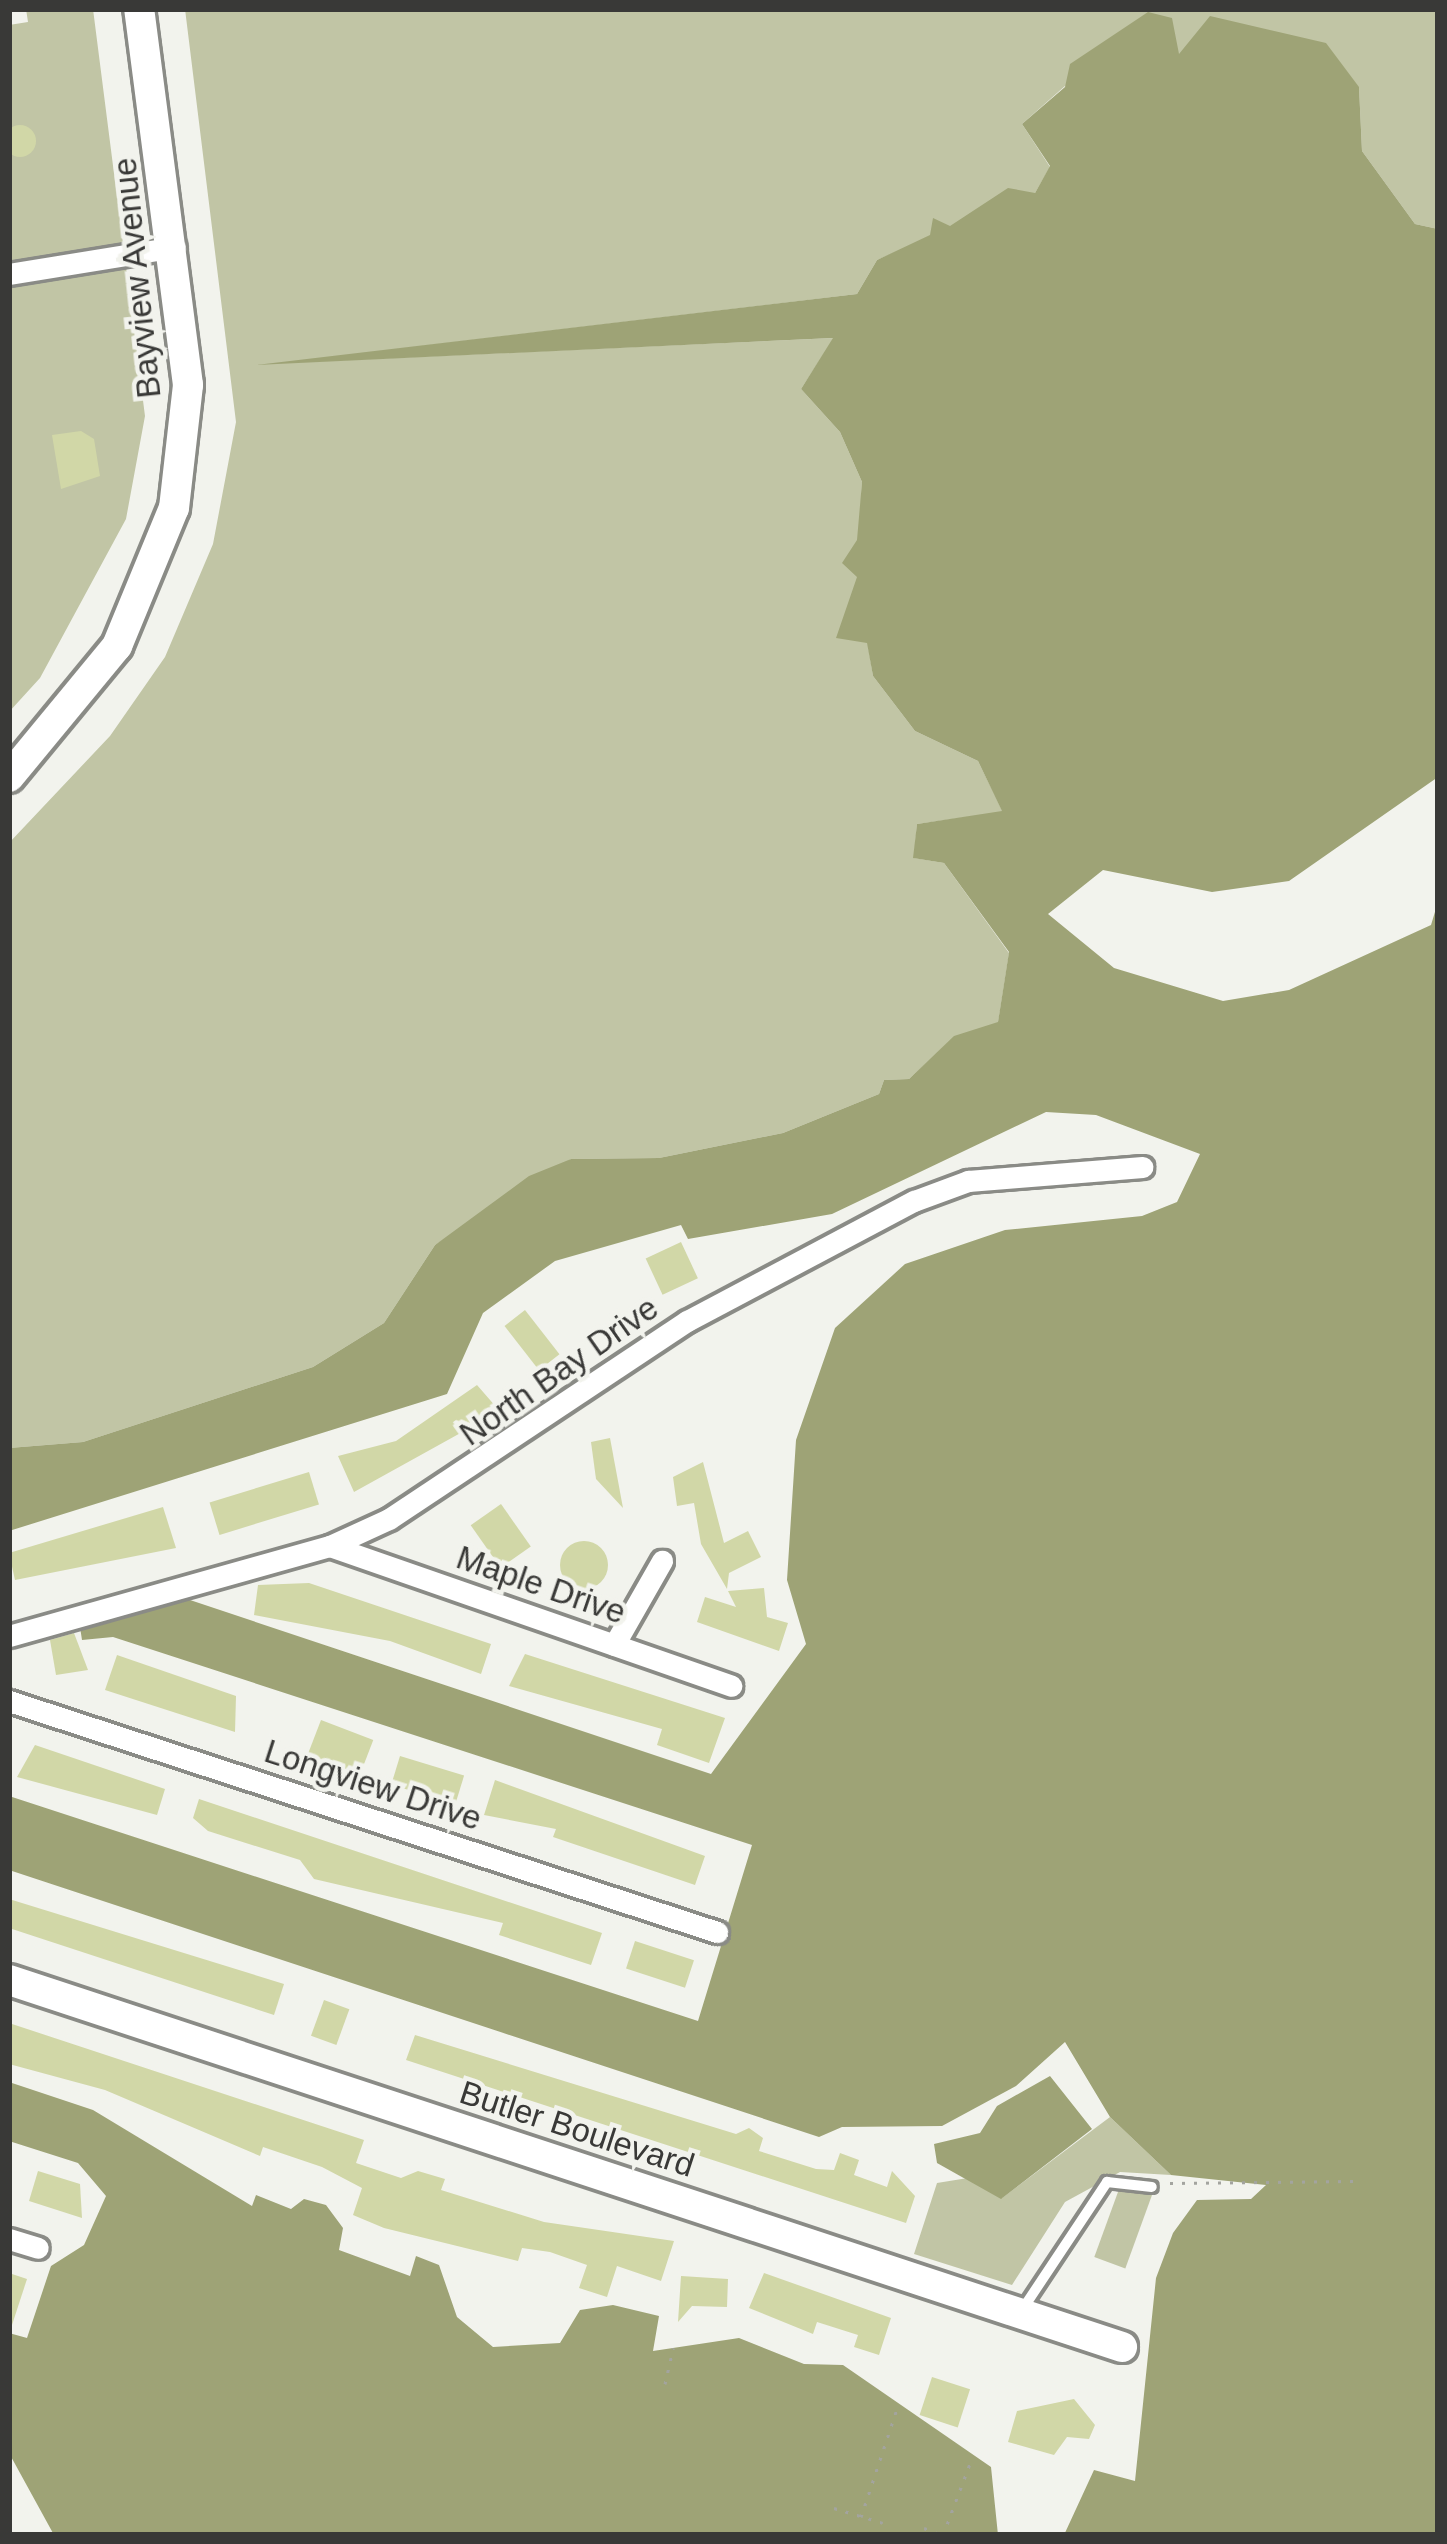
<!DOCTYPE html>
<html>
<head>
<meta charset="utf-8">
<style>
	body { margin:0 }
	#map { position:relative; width:1447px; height:2544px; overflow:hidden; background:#f2f3ed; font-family:Helvetica,sans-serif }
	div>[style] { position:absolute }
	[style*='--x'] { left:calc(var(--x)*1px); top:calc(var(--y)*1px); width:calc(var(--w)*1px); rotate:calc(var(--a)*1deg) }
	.green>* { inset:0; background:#c1c5a5; transform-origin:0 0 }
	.water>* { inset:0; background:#9ea376 }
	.building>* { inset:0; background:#d1d7a7; transform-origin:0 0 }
	.round { border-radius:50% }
	.path>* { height:3px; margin-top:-1.5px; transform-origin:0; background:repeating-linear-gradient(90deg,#a3a49f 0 3px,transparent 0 12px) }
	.roads { filter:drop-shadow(3px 0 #8a8b86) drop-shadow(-3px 0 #8a8b86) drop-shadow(0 3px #8a8b86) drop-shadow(0 -3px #8a8b86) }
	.lane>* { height:10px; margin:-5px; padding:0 5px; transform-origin:5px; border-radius:5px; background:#fff }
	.street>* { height:21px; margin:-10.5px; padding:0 10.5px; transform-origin:10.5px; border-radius:10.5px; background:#fff }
	.secondary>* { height:30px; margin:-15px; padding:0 15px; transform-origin:15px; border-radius:15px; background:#fff }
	span { translate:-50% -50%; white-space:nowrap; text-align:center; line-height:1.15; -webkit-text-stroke:9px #f2f3ed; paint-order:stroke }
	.street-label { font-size:33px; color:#393937 }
	.frame { position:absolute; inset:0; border:12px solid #393937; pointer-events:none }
</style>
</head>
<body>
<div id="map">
	<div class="green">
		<i style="clip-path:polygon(26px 9px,93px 9px,145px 416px,126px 519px,40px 678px,9px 712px,9px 25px,28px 22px)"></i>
		<i style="clip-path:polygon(185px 9px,1438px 9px,1438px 229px,1415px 224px,1362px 151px,1359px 87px,1179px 56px,1065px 86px,1022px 124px,1050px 167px,1035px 193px,877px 260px,857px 294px,281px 363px,834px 338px,801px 389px,840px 432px,862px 482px,857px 577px,873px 676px,915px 731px,978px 761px,1003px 812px,917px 824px,914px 858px,944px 863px,1009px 953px,998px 1023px,954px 1037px,909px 1079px,884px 1080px,879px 1094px,783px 1133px,659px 1158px,571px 1159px,435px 1245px,384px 1323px,313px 1367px,83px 1442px,9px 1448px,9px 843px,110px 736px,165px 657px,213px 544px,236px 422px)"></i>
		<i style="clip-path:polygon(1110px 2117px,1171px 2175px,1120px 2172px,1065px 2202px,1012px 2285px,914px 2254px,937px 2183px,974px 2177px,1002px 2198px)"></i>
		<i style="left:1122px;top:2181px;width:33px;height:81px;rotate:20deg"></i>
	</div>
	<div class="water">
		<i style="clip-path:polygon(1148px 12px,1172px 18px,1179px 54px,1210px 16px,1326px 43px,1359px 87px,1362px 151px,1415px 224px,1438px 229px,1438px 777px,1289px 881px,1212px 892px,1103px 870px,1048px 914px,1114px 968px,1223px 1001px,1289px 990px,1431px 925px,1438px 902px,1438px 2535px,1064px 2535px,1094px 2470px,1135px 2481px,1156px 2278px,1173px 2233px,1197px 2200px,1251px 2199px,1266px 2185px,1171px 2175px,1110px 2117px,1065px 2042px,1016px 2086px,942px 2126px,842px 2127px,819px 2137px,9px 1870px,9px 1796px,698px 2021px,752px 1845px,113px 1637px,82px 1640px,80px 1627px,187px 1599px,711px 1774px,806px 1644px,787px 1580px,796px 1440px,835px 1328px,905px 1264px,1005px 1230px,1142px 1216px,1177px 1202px,1200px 1154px,1096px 1115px,1046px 1112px,832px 1214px,688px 1239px,681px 1225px,555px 1261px,483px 1313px,447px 1394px,9px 1531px,9px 1448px,83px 1442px,313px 1367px,384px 1323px,435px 1245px,529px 1176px,571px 1159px,659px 1158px,783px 1133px,879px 1094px,884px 1080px,909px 1079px,954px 1036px,998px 1022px,1009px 952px,944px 863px,913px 858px,917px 824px,1002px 811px,978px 761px,915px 731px,873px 676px,867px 643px,836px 638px,857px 577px,842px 563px,857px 540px,862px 482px,840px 432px,801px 389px,833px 338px,256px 365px,857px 294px,877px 260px,930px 235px,933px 218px,950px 226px,1008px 188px,1035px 193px,1050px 166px,1022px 124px,1065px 87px,1070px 64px)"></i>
		<i style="clip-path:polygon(1050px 2076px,1092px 2129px,1001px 2199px,937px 2163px,934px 2144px,980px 2133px,997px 2106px)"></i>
		<i style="clip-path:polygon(9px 2082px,93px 2110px,252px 2206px,256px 2195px,291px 2209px,304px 2199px,326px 2205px,343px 2228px,339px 2250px,410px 2276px,416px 2256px,439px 2265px,457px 2317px,493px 2347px,560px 2343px,580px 2310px,613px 2305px,659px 2316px,653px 2351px,739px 2338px,804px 2364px,843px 2365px,991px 2467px,998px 2535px,54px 2535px,9px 2453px,9px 2333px,27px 2338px,51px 2266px,84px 2245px,106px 2196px,78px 2163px,9px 2141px)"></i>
	</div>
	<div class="building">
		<i class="round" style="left:4px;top:125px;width:32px;height:32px"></i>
		<i style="clip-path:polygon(81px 431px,94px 439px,100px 476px,61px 489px,52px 435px)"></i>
		<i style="left:681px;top:1242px;width:40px;height:39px;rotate:65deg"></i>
		<i style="left:525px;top:1310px;width:56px;height:26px;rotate:52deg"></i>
		<i style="clip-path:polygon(477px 1385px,497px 1408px,484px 1420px,354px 1492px,338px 1456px,396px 1441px)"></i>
		<i style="clip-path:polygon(610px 1438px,623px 1508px,596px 1479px,591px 1442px)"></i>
		<i style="clip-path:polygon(703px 1462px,724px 1543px,748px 1531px,761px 1557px,729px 1573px,727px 1589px,701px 1544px,694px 1503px,677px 1506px,673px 1477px)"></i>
		<i style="left:309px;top:1472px;width:34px;height:104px;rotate:73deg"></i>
		<i style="left:501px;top:1504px;width:52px;height:37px;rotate:55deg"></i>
		<i style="clip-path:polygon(163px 1507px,176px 1548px,15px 1580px,9px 1553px)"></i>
		<i class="round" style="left:560px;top:1541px;width:48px;height:48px"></i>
		<i style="clip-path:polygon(309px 1583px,491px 1644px,481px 1674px,390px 1641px,254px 1615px,258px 1585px)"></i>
		<i style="clip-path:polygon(764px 1588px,767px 1617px,788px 1623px,779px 1651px,697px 1622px,705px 1597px,736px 1607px,728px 1591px)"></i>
		<i style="clip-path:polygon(74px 1633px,88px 1670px,56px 1675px,50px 1640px)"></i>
		<i style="clip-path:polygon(525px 1654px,725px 1718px,709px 1763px,657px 1745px,662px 1729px,509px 1686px)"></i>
		<i style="clip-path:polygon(117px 1655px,236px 1696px,235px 1732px,105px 1690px)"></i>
		<i style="left:321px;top:1720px;width:56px;height:37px;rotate:21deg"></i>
		<i style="clip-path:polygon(35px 1745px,165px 1789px,157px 1815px,17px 1777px)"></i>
		<i style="left:400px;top:1756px;width:67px;height:30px;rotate:17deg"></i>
		<i style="clip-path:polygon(495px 1780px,705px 1856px,695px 1885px,553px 1837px,556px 1829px,484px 1815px)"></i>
		<i style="clip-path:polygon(199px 1799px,602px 1933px,591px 1965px,499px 1935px,503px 1923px,314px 1879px,300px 1860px,208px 1831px,193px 1818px)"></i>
		<i style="clip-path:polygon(9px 1899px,284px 1984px,274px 2015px,9px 1928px)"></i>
		<i style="left:635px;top:1941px;width:62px;height:29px;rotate:18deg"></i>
		<i style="left:324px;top:2000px;width:27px;height:38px;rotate:20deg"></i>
		<i style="clip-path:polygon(12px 2024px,364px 2140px,356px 2163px,401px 2178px,418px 2171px,445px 2179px,441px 2190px,544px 2222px,674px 2241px,661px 2281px,617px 2266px,607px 2297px,579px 2288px,587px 2265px,550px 2252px,522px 2248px,518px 2261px,384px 2228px,353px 2215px,362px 2188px,322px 2167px,263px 2147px,260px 2156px,105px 2090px,9px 2064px)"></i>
		<i style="clip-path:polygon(415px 2035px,736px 2134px,749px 2128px,763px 2138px,759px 2151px,816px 2169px,834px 2170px,840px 2153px,859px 2160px,854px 2175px,887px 2187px,892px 2171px,915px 2196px,906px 2223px,406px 2060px)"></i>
		<i style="clip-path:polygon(38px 2171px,80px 2184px,82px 2218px,29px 2201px)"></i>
		<i style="clip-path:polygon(9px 2273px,27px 2279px,12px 2325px,9px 2324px)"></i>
		<i style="clip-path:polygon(764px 2273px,891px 2318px,879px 2355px,854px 2347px,858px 2335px,817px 2322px,813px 2334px,749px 2308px)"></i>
		<i style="clip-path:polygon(681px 2276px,728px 2279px,727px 2307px,692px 2306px,678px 2322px)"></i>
		<i style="left:932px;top:2377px;width:40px;height:40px;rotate:18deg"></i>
		<i style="clip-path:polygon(1074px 2399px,1095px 2425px,1089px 2439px,1067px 2437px,1054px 2455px,1008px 2442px,1017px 2411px)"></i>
	</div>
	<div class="path">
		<i style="--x:1170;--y:2183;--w:184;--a:-0.6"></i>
		<i style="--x:665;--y:2384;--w:37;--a:-77"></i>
		<i style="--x:834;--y:2508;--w:51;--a:17"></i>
		<i style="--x:861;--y:2517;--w:114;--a:-71.6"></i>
		<i style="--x:924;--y:2528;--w:17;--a:21"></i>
		<i style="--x:943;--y:2535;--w:79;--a:-69.3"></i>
	</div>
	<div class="roads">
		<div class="lane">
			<i style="--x:1022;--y:2310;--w:154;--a:-56.4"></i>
			<i style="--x:1107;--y:2182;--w:45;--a:6.3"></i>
		</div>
		<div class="street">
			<i style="--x:9;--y:274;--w:168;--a:-9.2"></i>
			<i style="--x:330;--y:1546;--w:425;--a:19.2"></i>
			<i style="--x:9;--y:1636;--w:333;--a:-15.7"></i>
			<i style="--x:330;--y:1546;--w:65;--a:-24.6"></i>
			<i style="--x:389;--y:1519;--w:358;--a:-33.6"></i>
			<i style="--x:687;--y:1321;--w:257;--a:-27.9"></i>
			<i style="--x:914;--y:1201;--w:58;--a:-20.3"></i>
			<i style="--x:968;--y:1181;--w:175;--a:-4.6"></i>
			<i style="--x:614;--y:1645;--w:97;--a:-60.3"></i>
			<i style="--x:9;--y:1701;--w:745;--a:18.07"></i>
			<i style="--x:9;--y:2239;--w:30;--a:17"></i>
		</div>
		<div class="secondary">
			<i style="--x:9;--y:777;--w:170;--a:-50.5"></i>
			<i style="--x:117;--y:646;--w:149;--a:-67.6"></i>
			<i style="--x:174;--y:508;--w:124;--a:-83.5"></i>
			<i style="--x:188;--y:385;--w:379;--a:-97.4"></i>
			<i style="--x:9;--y:1980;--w:1172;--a:18.25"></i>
		</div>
	</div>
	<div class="street-label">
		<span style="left:137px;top:278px;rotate:-96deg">Bayview Avenue</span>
		<span style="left:559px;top:1371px;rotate:-35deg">North Bay Drive</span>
		<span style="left:541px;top:1585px;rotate:19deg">Maple Drive</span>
		<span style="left:373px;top:1785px;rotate:18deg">Longview Drive</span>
		<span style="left:577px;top:2129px;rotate:18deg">Butler Boulevard</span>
	</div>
	<div class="frame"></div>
</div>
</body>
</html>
